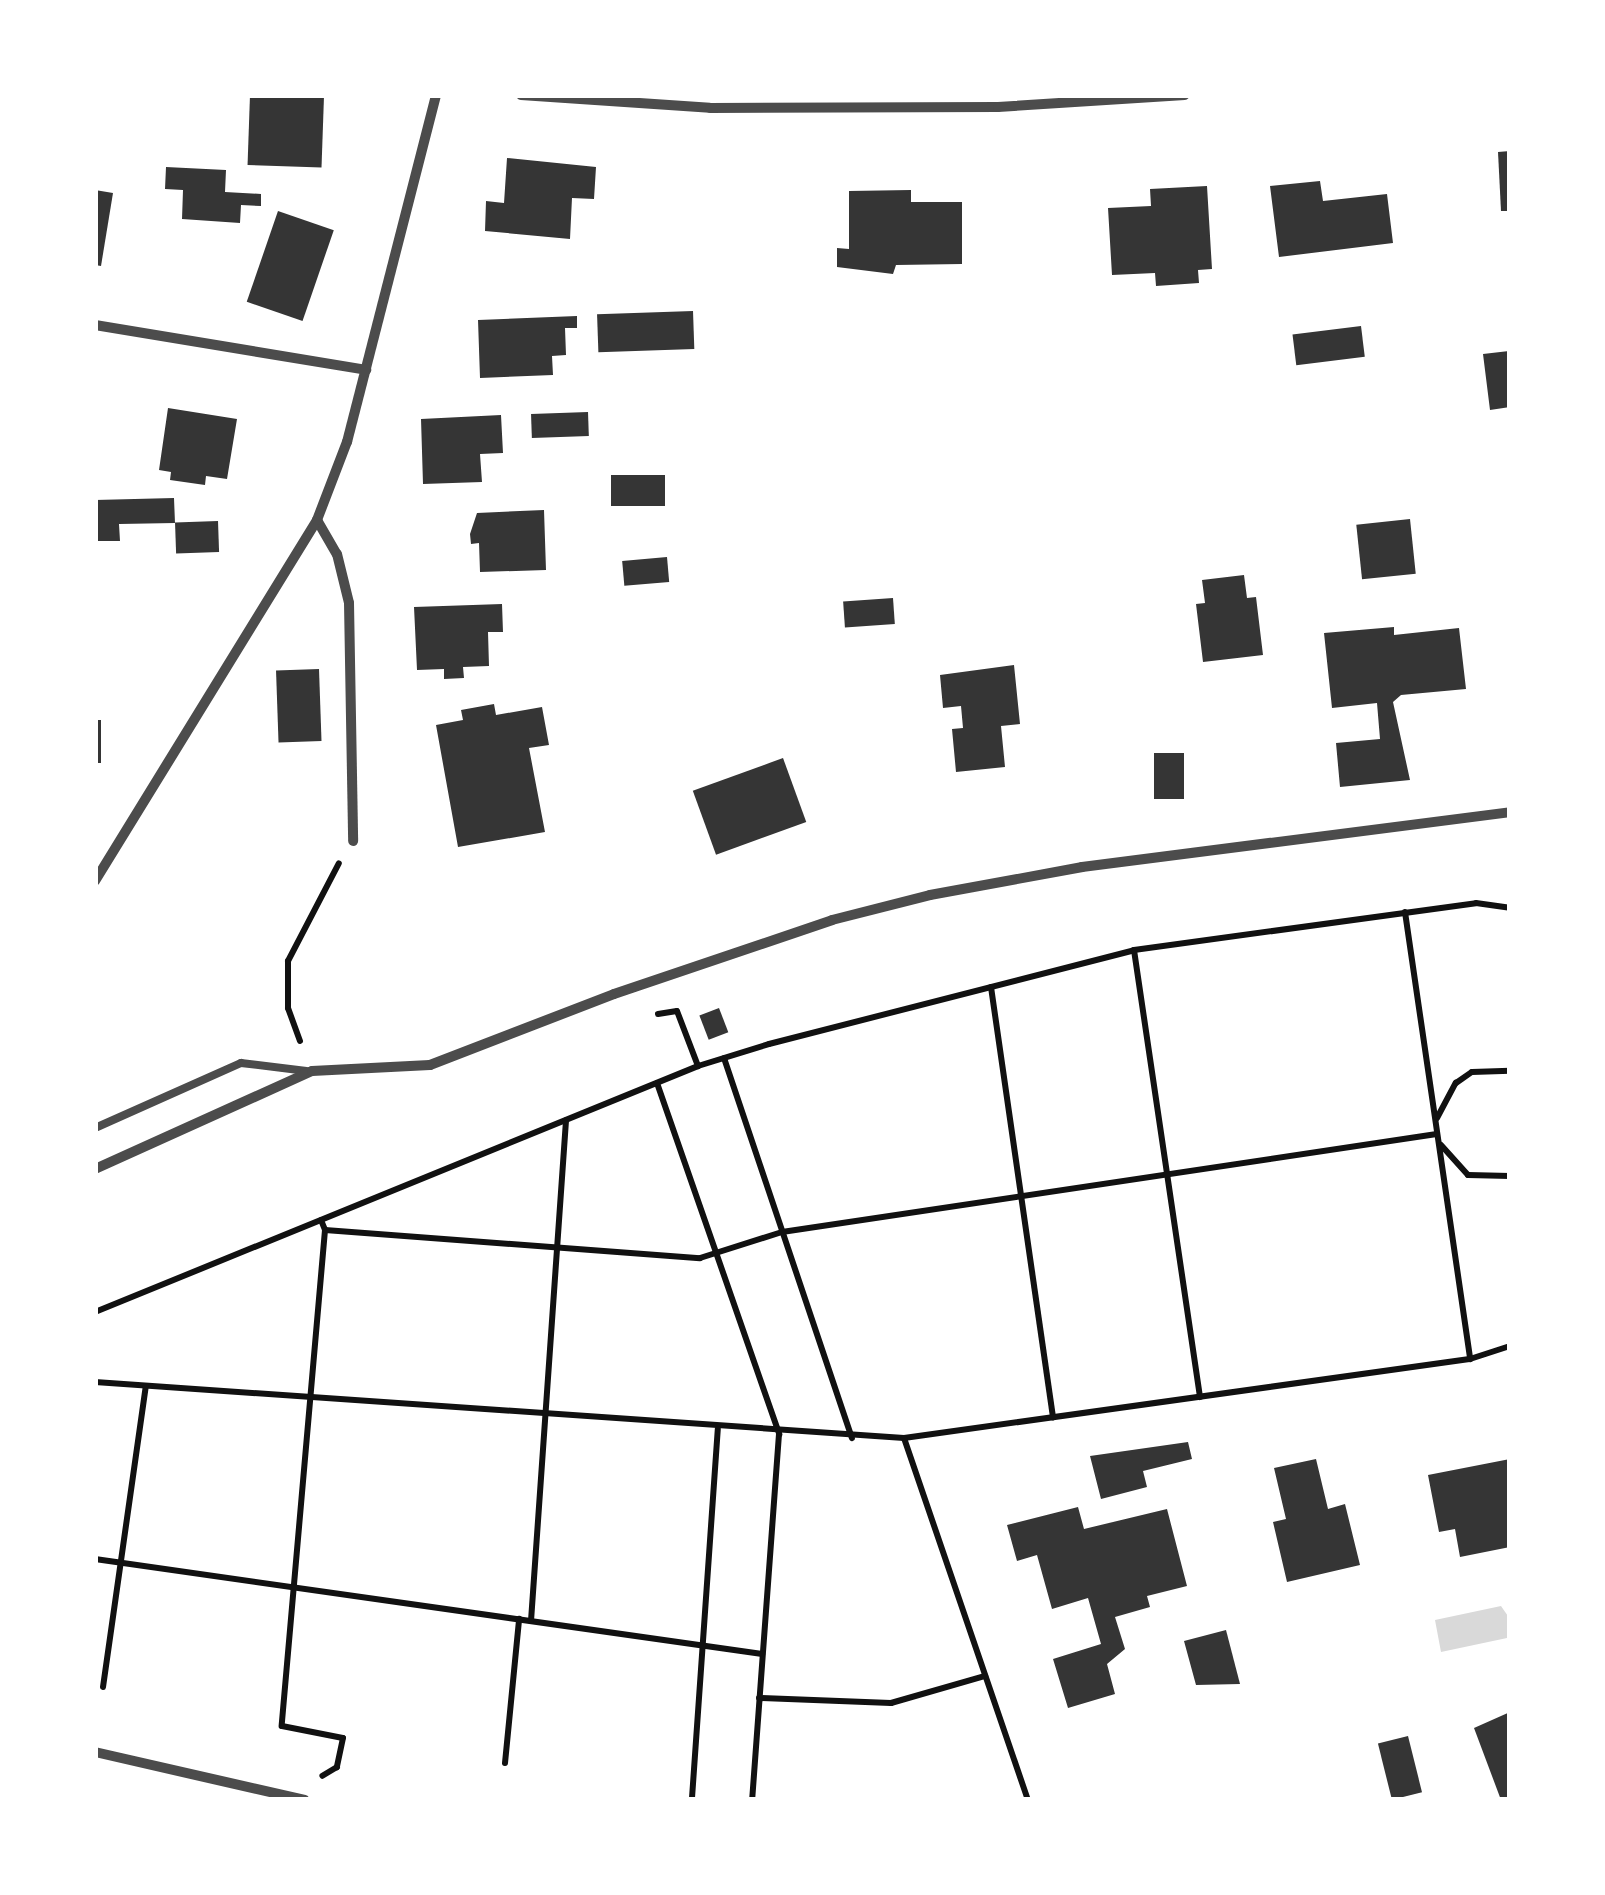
<!DOCTYPE html>
<html>
<head>
<meta charset="utf-8">
<style>
	body { margin:0 }
	#map { position:relative; width:1605px; height:1895px; overflow:hidden; background:#fff; font-family:"Noto Sans",sans-serif }
	div>[style] { position:absolute }
	[style*='--x'] { left:calc(var(--x)*1px); top:calc(var(--y)*1px); width:calc(var(--w)*1px); rotate:calc(var(--a)*1deg) }
	.water>* { inset:0; background:#d9d9d9 }
	.building>* { inset:0; background:#353535; transform-origin:0 0 }
	.path>* { height:6px; margin:-3px; padding:0 3px; transform-origin:3px; border-radius:3px; background:#111 }
	.service>* { height:8px; margin:-4px; padding:0 4px; transform-origin:4px; border-radius:4px; background:#4c4c4c }
	.minor>* { height:10px; margin:-5px; padding:0 5px; transform-origin:5px; border-radius:5px; background:#4c4c4c }
	span { translate:-50% -50%; white-space:nowrap; text-align:center; line-height:1.15; -webkit-text-stroke:8px #fff; paint-order:stroke }
	.frame { position:absolute; inset:0; border:98px solid #fff; pointer-events:none }
</style>
</head>
<body>
<div id="map">
	<div class="water">
		<i style="clip-path:polygon(1501px 1606px,1510px 1619px,1507px 1638px,1441px 1652px,1435px 1620px)"></i>
	</div>
	<div class="building">
		<i style="left:250px;top:95px;width:74px;height:70px;rotate:2deg"></i>
		<i style="clip-path:polygon(1510px 151px,1510px 211px,1501px 211px,1498px 152px)"></i>
		<i style="clip-path:polygon(507px 158px,596px 167px,594px 199px,572px 198px,570px 239px,485px 231px,486px 201px,504px 203px)"></i>
		<i style="clip-path:polygon(166px 167px,226px 170px,225px 192px,261px 194px,261px 206px,241px 205px,240px 223px,182px 219px,183px 190px,165px 189px)"></i>
		<i style="clip-path:polygon(1320px 181px,1323px 201px,1387px 194px,1393px 243px,1279px 257px,1270px 186px)"></i>
		<i style="clip-path:polygon(1207px 186px,1212px 269px,1198px 270px,1199px 283px,1156px 286px,1155px 273px,1112px 275px,1108px 208px,1151px 206px,1150px 189px)"></i>
		<i style="clip-path:polygon(95px 190px,113px 193px,101px 266px,95px 265px)"></i>
		<i style="clip-path:polygon(911px 190px,911px 202px,962px 202px,962px 264px,896px 265px,893px 274px,837px 267px,837px 248px,849px 249px,849px 191px)"></i>
		<i style="left:278px;top:211px;width:59px;height:96px;rotate:19deg"></i>
		<i style="left:693px;top:311px;width:38px;height:96px;rotate:88deg"></i>
		<i style="clip-path:polygon(577px 316px,577px 328px,565px 328px,566px 355px,552px 356px,553px 375px,480px 378px,478px 320px)"></i>
		<i style="left:1361px;top:326px;width:31px;height:69px;rotate:83deg"></i>
		<i style="clip-path:polygon(1509px 351px,1510px 407px,1490px 410px,1483px 354px)"></i>
		<i style="clip-path:polygon(168px 408px,237px 419px,227px 479px,206px 476px,205px 485px,170px 480px,171px 472px,159px 470px)"></i>
		<i style="left:588px;top:412px;width:24px;height:57px;rotate:88deg"></i>
		<i style="clip-path:polygon(501px 415px,503px 453px,480px 454px,482px 482px,423px 484px,421px 419px)"></i>
		<i style="left:665px;top:475px;width:31px;height:54px;rotate:90deg"></i>
		<i style="clip-path:polygon(174px 498px,175px 523px,119px 524px,120px 541px,95px 541px,95px 500px)"></i>
		<i style="clip-path:polygon(544px 510px,546px 570px,480px 572px,479px 543px,471px 544px,470px 534px,477px 513px)"></i>
		<i style="left:1410px;top:519px;width:55px;height:54px;rotate:84deg"></i>
		<i style="left:218px;top:521px;width:31px;height:43px;rotate:88deg"></i>
		<i style="left:667px;top:557px;width:25px;height:45px;rotate:85deg"></i>
		<i style="clip-path:polygon(1244px 575px,1247px 598px,1256px 597px,1263px 655px,1203px 662px,1196px 604px,1205px 603px,1202px 580px)"></i>
		<i style="left:893px;top:598px;width:26px;height:50px;rotate:86deg"></i>
		<i style="clip-path:polygon(502px 604px,503px 632px,488px 632px,489px 666px,463px 667px,464px 678px,444px 679px,444px 669px,417px 670px,414px 607px)"></i>
		<i style="clip-path:polygon(1394px 627px,1394px 635px,1459px 628px,1466px 689px,1401px 695px,1393px 702px,1410px 780px,1340px 787px,1336px 743px,1380px 739px,1377px 703px,1332px 708px,1324px 633px)"></i>
		<i style="clip-path:polygon(1014px 665px,1020px 724px,1001px 726px,1005px 767px,956px 772px,952px 729px,963px 728px,961px 706px,943px 708px,940px 675px)"></i>
		<i style="left:319px;top:669px;width:72px;height:43px;rotate:88deg"></i>
		<i style="clip-path:polygon(494px 704px,496px 715px,542px 707px,549px 745px,529px 748px,545px 832px,458px 847px,436px 725px,463px 720px,461px 710px)"></i>
		<i style="left:95px;top:720px;width:6px;height:43px"></i>
		<i style="left:1154px;top:753px;width:30px;height:46px"></i>
		<i style="left:783px;top:758px;width:68px;height:96px;rotate:70deg"></i>
		<i style="left:719px;top:1008px;width:26px;height:21px;rotate:69deg"></i>
		<i style="clip-path:polygon(1188px 1442px,1192px 1459px,1143px 1471px,1147px 1487px,1101px 1499px,1090px 1456px)"></i>
		<i style="clip-path:polygon(1316px 1459px,1328px 1509px,1345px 1504px,1360px 1565px,1287px 1582px,1273px 1522px,1286px 1519px,1274px 1468px)"></i>
		<i style="clip-path:polygon(1510px 1459px,1510px 1547px,1460px 1557px,1455px 1529px,1439px 1532px,1428px 1475px)"></i>
		<i style="clip-path:polygon(1078px 1507px,1084px 1529px,1167px 1509px,1187px 1586px,1147px 1596px,1150px 1607px,1115px 1617px,1125px 1649px,1107px 1664px,1115px 1694px,1068px 1708px,1053px 1659px,1101px 1644px,1088px 1598px,1052px 1609px,1037px 1555px,1017px 1561px,1007px 1525px)"></i>
		<i style="clip-path:polygon(1226px 1630px,1240px 1684px,1196px 1685px,1184px 1641px)"></i>
		<i style="clip-path:polygon(1510px 1712px,1510px 1800px,1501px 1800px,1474px 1728px)"></i>
		<i style="left:1408px;top:1736px;width:58px;height:31px;rotate:76deg"></i>
	</div>
	<div class="path">
		<i style="--x:1405;--y:912;--w:452;--a:81.7"></i>
		<i style="--x:1134;--y:950;--w:452;--a:81.6"></i>
		<i style="--x:991;--y:987;--w:435;--a:81.8"></i>
		<i style="--x:658;--y:1014;--w:19;--a:-9"></i>
		<i style="--x:677;--y:1011;--w:59;--a:69.1"></i>
		<i style="--x:300;--y:1041;--w:35;--a:-110"></i>
		<i style="--x:288;--y:1008;--w:47;--a:-90"></i>
		<i style="--x:288;--y:961;--w:110;--a:-62.5"></i>
		<i style="--x:724;--y:1058;--w:401;--a:71.4"></i>
		<i style="--x:657;--y:1083;--w:372;--a:70.8"></i>
		<i style="--x:779;--y:1434;--w:367;--a:94.2"></i>
		<i style="--x:1437;--y:1118;--w:40;--a:-62"></i>
		<i style="--x:1456;--y:1083;--w:19;--a:-35"></i>
		<i style="--x:1472;--y:1072;--w:38;--a:-2"></i>
		<i style="--x:1441;--y:1145;--w:40;--a:48"></i>
		<i style="--x:1468;--y:1175;--w:42;--a:1.4"></i>
		<i style="--x:321;--y:1220;--w:11;--a:68"></i>
		<i style="--x:325;--y:1230;--w:498;--a:95"></i>
		<i style="--x:282;--y:1726;--w:62;--a:11.1"></i>
		<i style="--x:343;--y:1738;--w:30;--a:102"></i>
		<i style="--x:337;--y:1767;--w:17;--a:149"></i>
		<i style="--x:325;--y:1230;--w:376;--a:4.3"></i>
		<i style="--x:700;--y:1258;--w:86;--a:-17.6"></i>
		<i style="--x:782;--y:1232;--w:662;--a:-8.51"></i>
		<i style="--x:95;--y:1312;--w:651;--a:-22.19"></i>
		<i style="--x:698;--y:1066;--w:74;--a:-17.2"></i>
		<i style="--x:769;--y:1044;--w:377;--a:-14.4"></i>
		<i style="--x:1134;--y:950;--w:345;--a:-7.8"></i>
		<i style="--x:1476;--y:903;--w:34;--a:8"></i>
		<i style="--x:95;--y:1382;--w:811;--a:3.96"></i>
		<i style="--x:904;--y:1438;--w:571;--a:-7.95"></i>
		<i style="--x:1470;--y:1359;--w:42;--a:-18"></i>
		<i style="--x:904;--y:1438;--w:383;--a:71.1"></i>
		<i style="--x:95;--y:1559;--w:674;--a:8.11"></i>
		<i style="--x:531;--y:1621;--w:502;--a:-86"></i>
		<i style="--x:103;--y:1687;--w:304;--a:-81.9"></i>
		<i style="--x:759;--y:1698;--w:132;--a:2.2"></i>
		<i style="--x:891;--y:1703;--w:98;--a:-16"></i>
		<i style="--x:505;--y:1763;--w:145;--a:-84.4"></i>
		<i style="--x:692;--y:1798;--w:370;--a:-86"></i>
	</div>
	<div class="service">
		<i style="--x:95;--y:1128;--w:160;--a:-24"></i>
		<i style="--x:241;--y:1063;--w:66;--a:6.9"></i>
	</div>
	<div class="minor">
		<i style="--x:521;--y:95;--w:189;--a:3.9"></i>
		<i style="--x:710;--y:108;--w:288;--a:-0.2"></i>
		<i style="--x:998;--y:107;--w:187;--a:-3.7"></i>
		<i style="--x:95;--y:325;--w:275;--a:9.4"></i>
		<i style="--x:317;--y:520;--w:39;--a:60"></i>
		<i style="--x:337;--y:554;--w:50;--a:76.2"></i>
		<i style="--x:349;--y:603;--w:238;--a:89"></i>
		<i style="--x:95;--y:881;--w:424;--a:-58.4"></i>
		<i style="--x:317;--y:520;--w:84;--a:-69"></i>
		<i style="--x:347;--y:442;--w:358;--a:-75.6"></i>
		<i style="--x:95;--y:1169;--w:238;--a:-24.3"></i>
		<i style="--x:312;--y:1071;--w:118;--a:-2.9"></i>
		<i style="--x:430;--y:1065;--w:197;--a:-21.1"></i>
		<i style="--x:614;--y:994;--w:230;--a:-18.7"></i>
		<i style="--x:832;--y:920;--w:101;--a:-14.3"></i>
		<i style="--x:930;--y:895;--w:155;--a:-10.4"></i>
		<i style="--x:1082;--y:867;--w:432;--a:-7.3"></i>
		<i style="--x:95;--y:1752;--w:215;--a:12.9"></i>
	</div>
	<div class="frame"></div>
</div>
</body>
</html>
